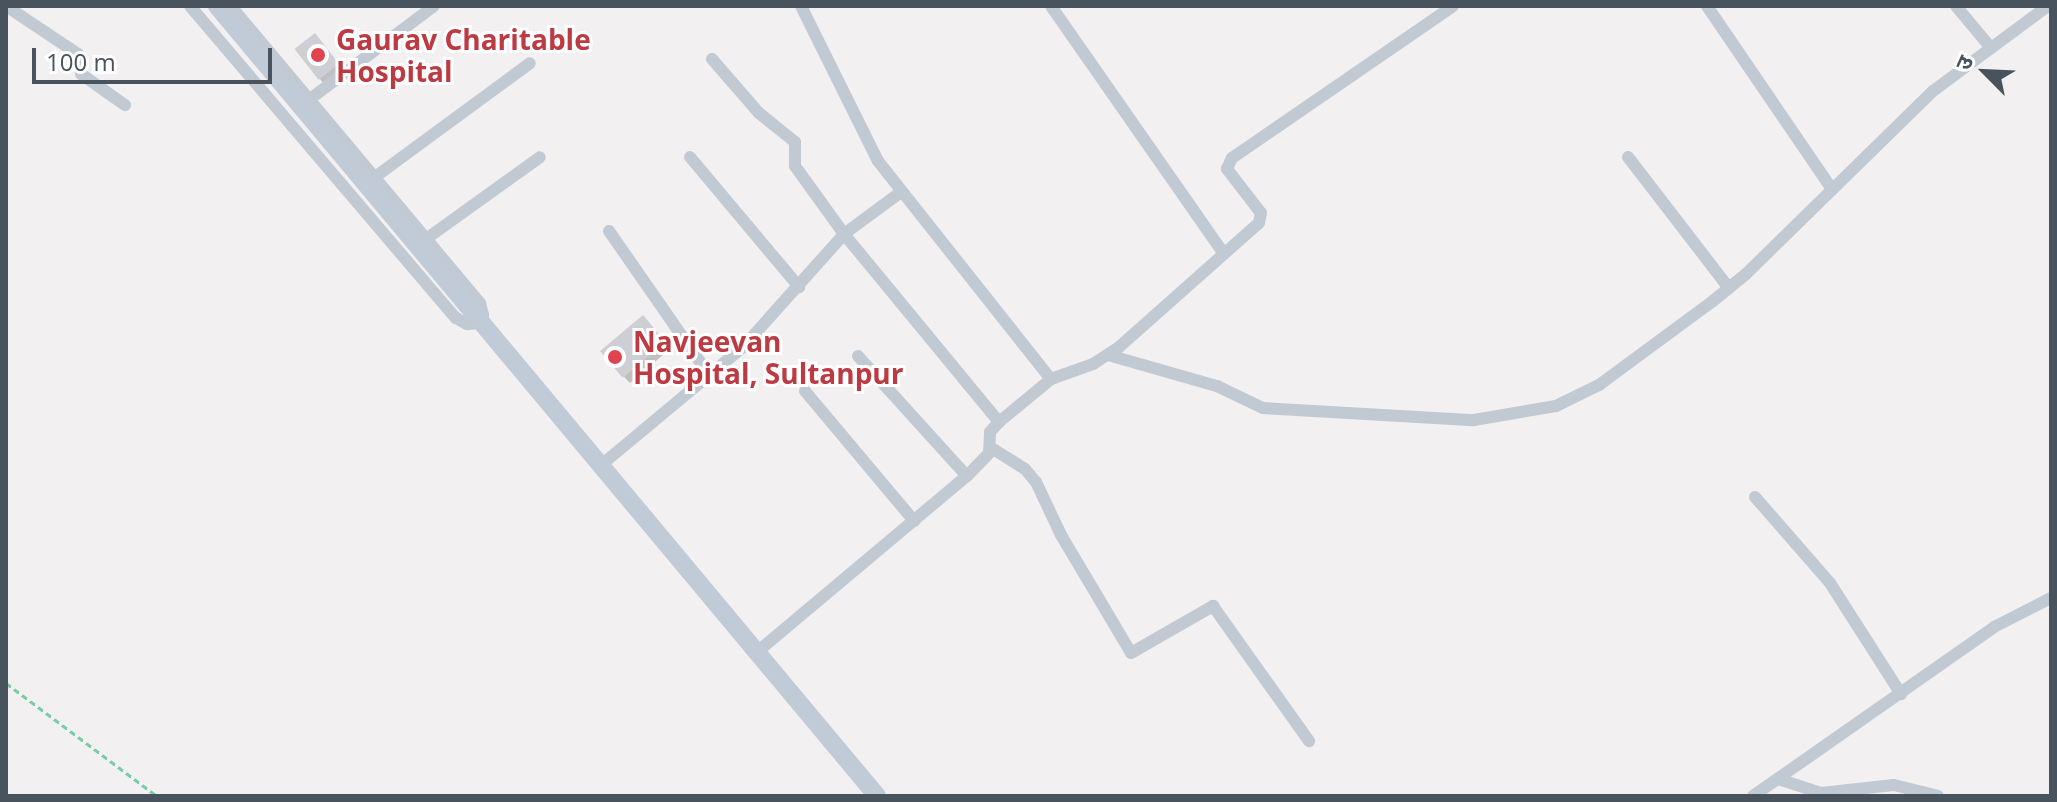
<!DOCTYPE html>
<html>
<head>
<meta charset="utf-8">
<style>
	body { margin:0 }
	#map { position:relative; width:2057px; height:802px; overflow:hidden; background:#f2f0f0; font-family:"Open Sans","Noto Sans Devanagari",sans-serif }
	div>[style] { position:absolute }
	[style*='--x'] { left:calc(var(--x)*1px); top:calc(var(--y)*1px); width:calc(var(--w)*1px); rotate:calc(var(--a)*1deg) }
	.shadow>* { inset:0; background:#0003 }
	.building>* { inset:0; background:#cdcfd5; transform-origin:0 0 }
	.path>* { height:3px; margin-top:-1.5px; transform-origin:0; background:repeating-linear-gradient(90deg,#77cea6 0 6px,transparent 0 10px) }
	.street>* { height:12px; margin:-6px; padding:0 6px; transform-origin:6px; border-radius:6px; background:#c1cad2 }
	.secondary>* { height:18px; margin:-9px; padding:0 9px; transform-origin:9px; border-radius:9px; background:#c1cbd7 }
	.dots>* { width:22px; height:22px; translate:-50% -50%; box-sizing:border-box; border:4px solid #fff; border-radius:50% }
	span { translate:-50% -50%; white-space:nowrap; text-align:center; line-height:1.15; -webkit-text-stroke:6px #fff; paint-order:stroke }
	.health-label { font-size:28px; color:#be3a42; font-weight:700 }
	.left { translate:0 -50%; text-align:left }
	.frame { position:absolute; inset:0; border:8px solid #48535e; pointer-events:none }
	.north { position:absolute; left:1945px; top:32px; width:80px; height:80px; -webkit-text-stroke:6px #fff; paint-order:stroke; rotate:294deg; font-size:22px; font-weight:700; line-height:32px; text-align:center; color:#48535e }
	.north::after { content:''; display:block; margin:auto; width:28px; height:36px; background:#48535e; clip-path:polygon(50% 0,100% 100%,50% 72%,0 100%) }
	.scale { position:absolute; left:32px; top:48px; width:240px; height:36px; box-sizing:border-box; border:4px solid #48535e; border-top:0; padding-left:10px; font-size:24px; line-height:28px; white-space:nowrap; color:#48535e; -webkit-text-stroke:6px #fff; paint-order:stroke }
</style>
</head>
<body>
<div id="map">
	<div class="shadow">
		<i style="clip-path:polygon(318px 39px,341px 69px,323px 83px,320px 79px)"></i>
		<i style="clip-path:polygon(649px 323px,670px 349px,630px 383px,624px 377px)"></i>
	</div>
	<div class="building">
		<i style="left:315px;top:33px;width:39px;height:26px;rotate:52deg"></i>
		<i style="left:643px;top:315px;width:35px;height:56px;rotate:50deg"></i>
	</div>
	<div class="path">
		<i style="--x:6;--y:683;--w:189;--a:36.8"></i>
	</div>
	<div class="street">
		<i style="--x:6;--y:6;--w:87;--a:33.7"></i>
		<i style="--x:78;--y:54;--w:20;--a:81"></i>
		<i style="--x:81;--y:74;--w:54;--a:35.2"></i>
		<i style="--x:190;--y:6;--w:410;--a:49.6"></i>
		<i style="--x:456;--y:318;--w:13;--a:29"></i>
		<i style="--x:467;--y:324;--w:13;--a:-4"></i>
		<i style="--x:480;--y:323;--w:9;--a:-69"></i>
		<i style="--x:483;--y:315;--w:12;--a:-104"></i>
		<i style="--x:480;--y:303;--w:388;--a:-130"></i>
		<i style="--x:801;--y:6;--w:173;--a:63.6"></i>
		<i style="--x:878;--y:161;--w:278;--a:51.6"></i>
		<i style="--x:1051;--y:6;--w:302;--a:55.1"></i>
		<i style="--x:1707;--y:6;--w:222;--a:55.7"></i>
		<i style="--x:1956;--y:6;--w:55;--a:50.2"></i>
		<i style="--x:712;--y:59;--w:72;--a:49"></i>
		<i style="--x:759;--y:113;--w:46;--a:38.9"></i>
		<i style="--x:795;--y:142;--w:24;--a:90"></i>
		<i style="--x:795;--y:166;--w:84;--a:54.2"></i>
		<i style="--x:844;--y:234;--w:244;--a:50.5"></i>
		<i style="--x:310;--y:99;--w:155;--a:-36.9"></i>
		<i style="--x:690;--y:157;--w:170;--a:50"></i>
		<i style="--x:1628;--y:157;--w:165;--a:52.4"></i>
		<i style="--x:375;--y:177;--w:192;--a:-36.3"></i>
		<i style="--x:609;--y:231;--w:175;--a:55.2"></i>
		<i style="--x:426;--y:239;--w:140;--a:-35.7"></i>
		<i style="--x:1108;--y:355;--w:113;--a:15.9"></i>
		<i style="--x:1217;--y:386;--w:51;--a:25.6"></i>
		<i style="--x:1263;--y:408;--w:211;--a:3.3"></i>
		<i style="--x:1474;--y:420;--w:83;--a:-9.7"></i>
		<i style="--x:1556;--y:406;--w:48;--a:-26"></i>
		<i style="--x:1599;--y:385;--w:142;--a:-36.4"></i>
		<i style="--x:1713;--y:301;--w:43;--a:-39.3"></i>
		<i style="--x:1746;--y:274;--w:262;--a:-44.4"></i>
		<i style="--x:1933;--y:91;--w:143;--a:-36.5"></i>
		<i style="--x:858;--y:356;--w:162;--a:47.8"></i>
		<i style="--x:805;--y:391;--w:170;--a:50"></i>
		<i style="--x:990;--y:447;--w:41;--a:32.2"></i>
		<i style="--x:1025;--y:469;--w:17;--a:50"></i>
		<i style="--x:1036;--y:482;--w:59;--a:64.7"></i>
		<i style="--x:1061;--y:535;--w:137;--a:59.3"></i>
		<i style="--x:1131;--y:653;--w:95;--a:-29.8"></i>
		<i style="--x:1213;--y:606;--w:166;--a:54.6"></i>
		<i style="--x:600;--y:466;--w:187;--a:-39.8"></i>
		<i style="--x:744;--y:346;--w:150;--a:-48.2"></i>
		<i style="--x:844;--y:234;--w:71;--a:-36.4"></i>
		<i style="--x:1755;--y:497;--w:114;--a:48.9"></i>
		<i style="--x:1830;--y:583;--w:132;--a:57.4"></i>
		<i style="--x:757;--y:652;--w:274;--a:-40"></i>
		<i style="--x:967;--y:476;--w:32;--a:-46"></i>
		<i style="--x:989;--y:453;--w:21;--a:-87"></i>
		<i style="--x:990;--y:432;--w:13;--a:-48"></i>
		<i style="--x:999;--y:422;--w:67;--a:-39.6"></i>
		<i style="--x:1051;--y:379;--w:45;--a:-19.7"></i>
		<i style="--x:1093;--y:364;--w:30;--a:-33"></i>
		<i style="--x:1118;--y:348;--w:188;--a:-41.6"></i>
		<i style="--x:1259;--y:223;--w:10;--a:-79"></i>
		<i style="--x:1261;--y:213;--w:56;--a:-127.7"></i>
		<i style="--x:1227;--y:169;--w:12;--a:-66"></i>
		<i style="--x:1232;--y:158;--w:268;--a:-34.5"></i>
		<i style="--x:1778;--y:779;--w:45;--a:18"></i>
		<i style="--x:1821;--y:793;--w:73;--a:-6.3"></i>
		<i style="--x:1894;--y:785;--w:45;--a:14"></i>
		<i style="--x:1753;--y:796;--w:294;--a:-35"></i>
		<i style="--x:1994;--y:627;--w:64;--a:-27"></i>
	</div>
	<div class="secondary">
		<i style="--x:217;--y:6;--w:1029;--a:50.12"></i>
	</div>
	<div class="dots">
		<i style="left:318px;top:55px;background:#e0444e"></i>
		<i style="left:615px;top:357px;background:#e0444e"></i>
	</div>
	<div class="health-label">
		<span class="left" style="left:336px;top:55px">Gaurav Charitable<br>Hospital</span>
		<span class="left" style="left:633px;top:357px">Navjeevan<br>Hospital, Sultanpur</span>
	</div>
	<div class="frame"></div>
	<div class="north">उ</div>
	<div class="scale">100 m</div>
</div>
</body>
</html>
